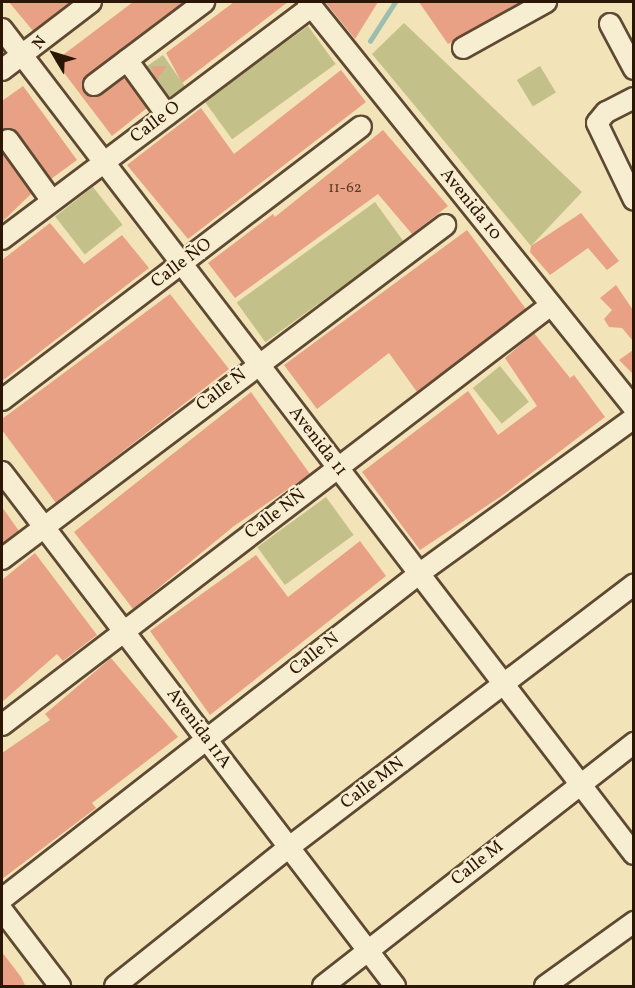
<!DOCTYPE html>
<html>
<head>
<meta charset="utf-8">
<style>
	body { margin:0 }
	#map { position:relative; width:635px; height:988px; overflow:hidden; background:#f3e3b8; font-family:Vollkorn,serif }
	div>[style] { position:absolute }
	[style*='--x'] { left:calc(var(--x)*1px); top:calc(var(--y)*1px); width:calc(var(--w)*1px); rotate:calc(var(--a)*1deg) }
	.green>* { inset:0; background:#c3c189; transform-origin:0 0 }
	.stream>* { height:4.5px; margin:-2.25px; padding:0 2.25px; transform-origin:2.25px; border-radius:2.25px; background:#9bbeaf }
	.building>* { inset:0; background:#e8a184 }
	.roads { filter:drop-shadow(2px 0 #5e4932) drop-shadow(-2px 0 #5e4932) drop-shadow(0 2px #5e4932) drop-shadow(0 -2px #5e4932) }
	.minor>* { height:20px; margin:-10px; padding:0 10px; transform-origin:10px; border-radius:10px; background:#f7edd1 }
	span { translate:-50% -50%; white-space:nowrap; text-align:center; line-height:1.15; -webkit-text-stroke:4.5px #f7edd1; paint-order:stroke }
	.number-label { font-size:15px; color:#5b3925 }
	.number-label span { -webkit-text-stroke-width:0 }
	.street-label { font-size:18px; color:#2c1605 }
	.frame { position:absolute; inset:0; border:3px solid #2c1605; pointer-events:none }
	.north { position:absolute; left:24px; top:24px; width:60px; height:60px; -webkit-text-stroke:4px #f7edd1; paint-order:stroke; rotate:308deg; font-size:16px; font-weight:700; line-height:24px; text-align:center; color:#2c1605 }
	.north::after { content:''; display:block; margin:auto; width:21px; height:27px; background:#2c1605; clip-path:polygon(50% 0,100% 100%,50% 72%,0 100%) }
</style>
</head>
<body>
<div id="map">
	<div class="green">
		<i style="clip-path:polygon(404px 23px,582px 192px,531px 246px,372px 54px)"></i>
		<i style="left:308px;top:26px;width:47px;height:128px;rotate:54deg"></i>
		<i style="left:163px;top:55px;width:39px;height:28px;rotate:55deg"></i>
		<i style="left:540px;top:66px;width:31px;height:27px;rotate:59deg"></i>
		<i style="left:93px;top:187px;width:48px;height:48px;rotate:52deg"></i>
		<i style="left:375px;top:202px;width:49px;height:171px;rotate:54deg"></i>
		<i style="left:500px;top:366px;width:46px;height:35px;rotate:51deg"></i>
		<i style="left:326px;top:497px;width:47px;height:85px;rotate:54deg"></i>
	</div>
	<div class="stream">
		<i style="--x:370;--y:41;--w:46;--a:-57.3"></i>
	</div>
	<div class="building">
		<i style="clip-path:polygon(9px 2px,72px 2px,33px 31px)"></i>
		<i style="clip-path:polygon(133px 2px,185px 2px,83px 80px,84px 92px,95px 97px,125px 77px,147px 108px,112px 136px,55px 61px)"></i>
		<i style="clip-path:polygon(234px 2px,288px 2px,182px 83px,166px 53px)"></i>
		<i style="clip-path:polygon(325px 2px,378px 2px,355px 39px)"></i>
		<i style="clip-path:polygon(419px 2px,522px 2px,448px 44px)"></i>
		<i style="clip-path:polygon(151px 66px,167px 66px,156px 80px)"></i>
		<i style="clip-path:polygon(341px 70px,366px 102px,188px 239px,127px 165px,201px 108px,234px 154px)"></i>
		<i style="clip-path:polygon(23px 86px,77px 160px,51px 179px,17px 133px,2px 130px,2px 101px)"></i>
		<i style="clip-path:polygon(383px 130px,448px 206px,412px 234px,378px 194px,235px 298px,208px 263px,273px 214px,275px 217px)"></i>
		<i style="clip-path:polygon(2px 152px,32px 193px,2px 222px)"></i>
		<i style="clip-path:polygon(581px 213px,619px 261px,607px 270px,588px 248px,550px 275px,530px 252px,531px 246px)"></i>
		<i style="clip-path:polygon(50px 223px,84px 264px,122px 235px,149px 268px,2px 381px,2px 260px)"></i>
		<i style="clip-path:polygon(467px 230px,526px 309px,417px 392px,389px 353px,317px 409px,284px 365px)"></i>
		<i style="clip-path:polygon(616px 285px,633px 310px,633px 341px,622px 328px,609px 327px,604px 319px,612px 310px,600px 298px)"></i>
		<i style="clip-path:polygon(170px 294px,229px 369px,56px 503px,2px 430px,2px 419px)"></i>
		<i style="clip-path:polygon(534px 333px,570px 378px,574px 375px,605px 417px,500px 497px,420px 550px,362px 472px,468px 391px,498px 435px,537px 406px,505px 358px)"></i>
		<i style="clip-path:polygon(633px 350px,633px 374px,619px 360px)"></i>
		<i style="clip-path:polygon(251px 392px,310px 474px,234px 526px,133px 609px,74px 532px)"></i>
		<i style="clip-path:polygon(2px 507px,19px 531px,2px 544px)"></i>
		<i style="clip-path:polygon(360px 541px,386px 576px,210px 715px,150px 631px,256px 555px,288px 597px)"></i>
		<i style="clip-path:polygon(35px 553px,97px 635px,63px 661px,57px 654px,2px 702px,2px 580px)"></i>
		<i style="clip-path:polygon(111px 658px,178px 737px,92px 803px,96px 808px,2px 879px,2px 753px,50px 720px,45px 714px)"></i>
		<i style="clip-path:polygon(2px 952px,21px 977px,26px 987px,2px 987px)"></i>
	</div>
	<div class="roads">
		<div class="minor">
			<i style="--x:308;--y:2;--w:521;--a:51.24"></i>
			<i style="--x:610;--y:24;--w:51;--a:61.9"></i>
			<i style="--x:2;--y:29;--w:1039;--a:52.55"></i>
			<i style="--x:463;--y:48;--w:95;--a:-29"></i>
			<i style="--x:127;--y:60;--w:68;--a:54"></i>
			<i style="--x:2;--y:70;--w:112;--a:-37.4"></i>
			<i style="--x:94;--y:85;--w:138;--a:-37"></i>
			<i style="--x:634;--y:98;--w:31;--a:153"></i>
			<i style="--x:606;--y:112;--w:14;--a:129"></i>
			<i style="--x:597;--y:123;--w:85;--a:64.3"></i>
			<i style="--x:8;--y:140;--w:75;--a:54.2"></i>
			<i style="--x:2;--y:239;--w:386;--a:-36.9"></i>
			<i style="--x:2;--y:400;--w:451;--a:-37.3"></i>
			<i style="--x:2;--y:472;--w:647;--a:52.6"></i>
			<i style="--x:2;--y:559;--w:555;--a:-37.01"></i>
			<i style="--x:2;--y:725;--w:691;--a:-37.42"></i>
			<i style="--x:2;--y:899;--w:530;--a:-37.95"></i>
			<i style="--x:420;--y:573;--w:264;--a:-35.9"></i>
			<i style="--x:2;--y:910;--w:96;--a:52.7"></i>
			<i style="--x:115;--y:986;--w:221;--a:-38.6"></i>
			<i style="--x:288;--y:848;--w:435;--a:-37.3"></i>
			<i style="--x:323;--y:986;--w:395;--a:-38"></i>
			<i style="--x:545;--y:986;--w:110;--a:-35.7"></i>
		</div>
	</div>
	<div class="number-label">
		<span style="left:345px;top:189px">11-62</span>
	</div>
	<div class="street-label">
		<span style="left:156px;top:123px;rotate:-37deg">Calle O</span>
		<span style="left:470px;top:205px;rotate:51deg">Avenida 10</span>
		<span style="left:182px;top:264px;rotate:-37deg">Calle ÑO</span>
		<span style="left:222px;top:391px;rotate:-37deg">Calle Ñ</span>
		<span style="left:317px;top:442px;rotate:52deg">Avenida 11</span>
		<span style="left:276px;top:515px;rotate:-37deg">Calle NÑ</span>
		<span style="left:315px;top:655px;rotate:-38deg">Calle N</span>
		<span style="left:198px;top:729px;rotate:53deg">Avenida 11A</span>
		<span style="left:373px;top:784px;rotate:-37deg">Calle MN</span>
		<span style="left:478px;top:864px;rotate:-38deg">Calle M</span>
	</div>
	<div class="frame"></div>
	<div class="north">N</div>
</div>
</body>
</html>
